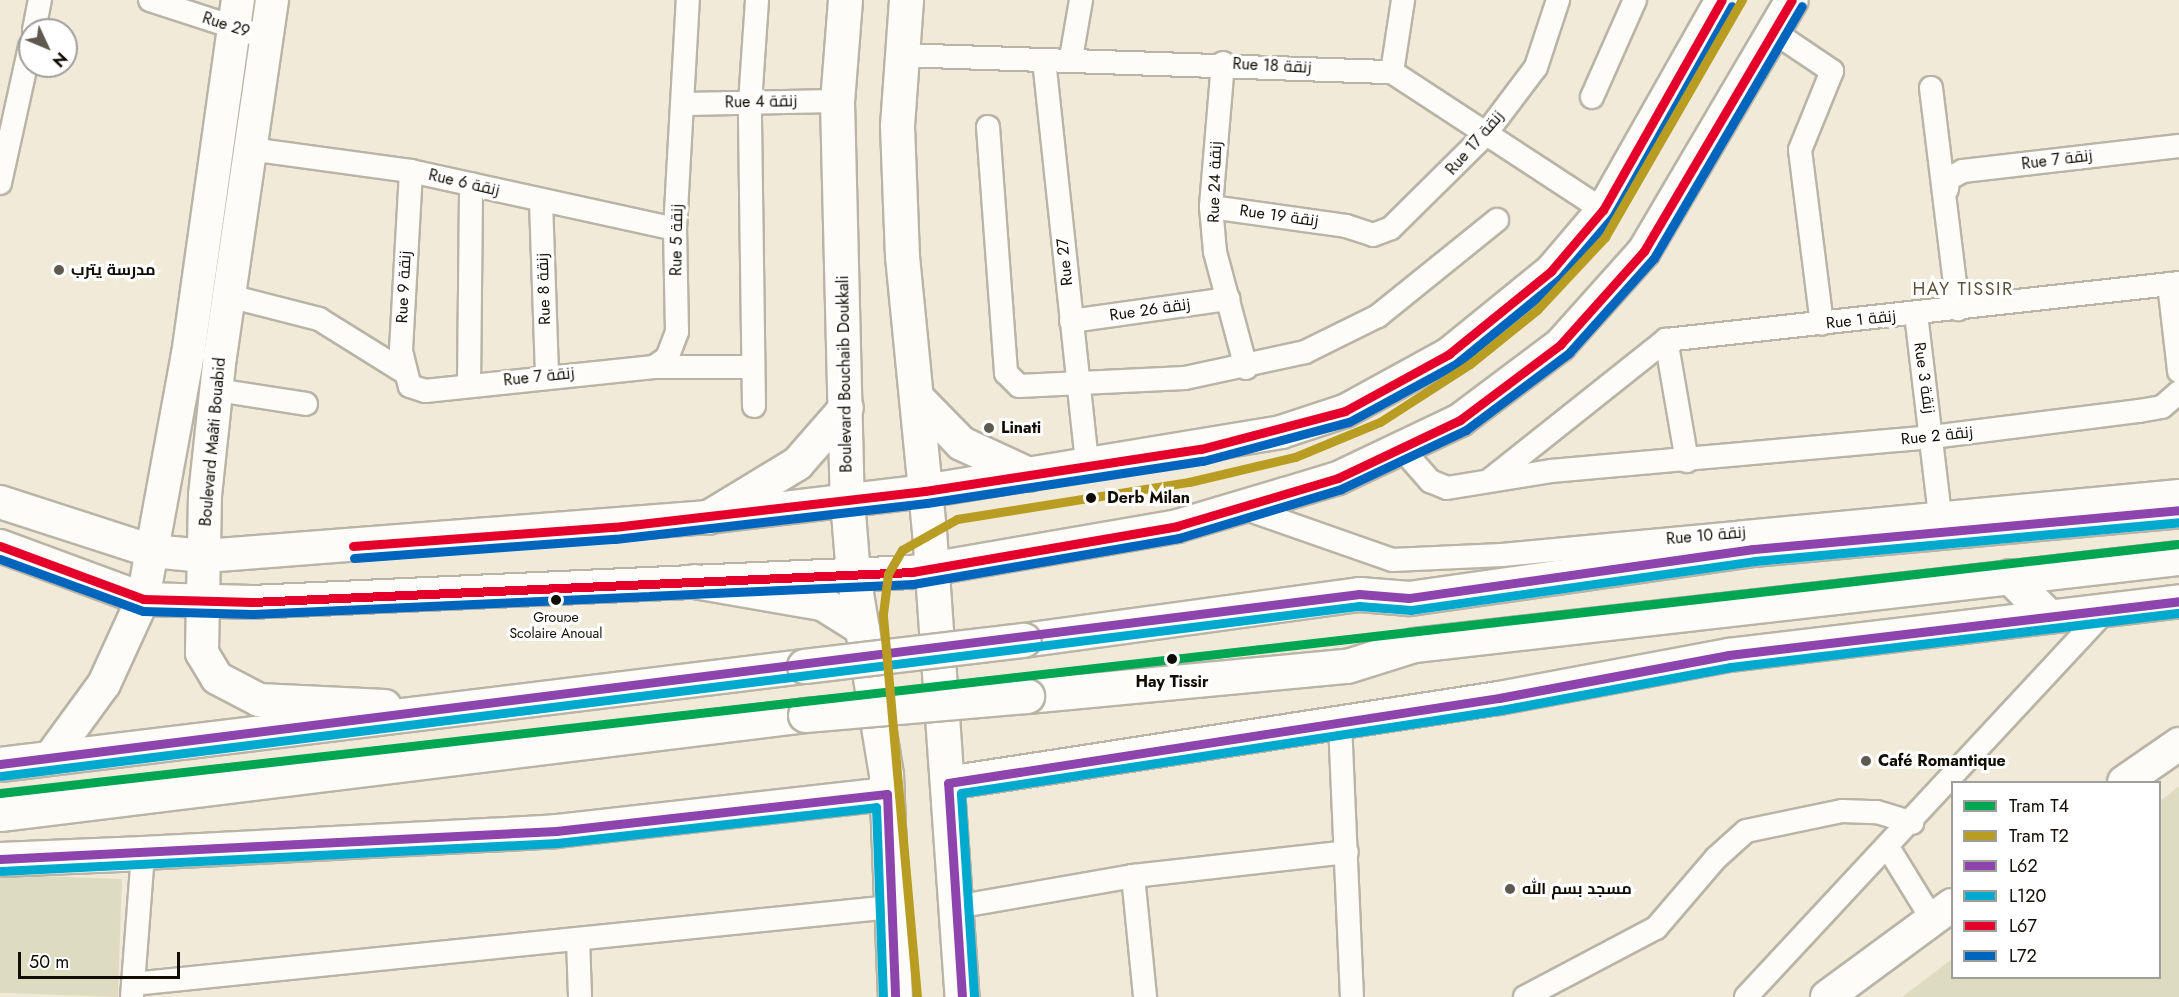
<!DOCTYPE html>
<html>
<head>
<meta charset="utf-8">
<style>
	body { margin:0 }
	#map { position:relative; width:2179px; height:997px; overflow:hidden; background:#f1ead9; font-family:Jost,Cairo,sans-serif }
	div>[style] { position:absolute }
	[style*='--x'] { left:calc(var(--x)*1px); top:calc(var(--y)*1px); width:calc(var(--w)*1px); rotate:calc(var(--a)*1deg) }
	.green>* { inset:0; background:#dddcc1; transform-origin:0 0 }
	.roads { filter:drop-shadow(2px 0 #b9b4a6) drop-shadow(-2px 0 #b9b4a6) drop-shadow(0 2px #b9b4a6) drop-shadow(0 -2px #b9b4a6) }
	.street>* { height:22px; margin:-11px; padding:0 11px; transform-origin:11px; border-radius:11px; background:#fdfcf9 }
	.secondary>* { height:32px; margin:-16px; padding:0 16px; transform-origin:16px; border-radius:16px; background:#fdfcf9 }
	.primary>* { height:33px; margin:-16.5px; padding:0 16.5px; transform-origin:16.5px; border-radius:16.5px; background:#fdfcf9 }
	.highway>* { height:33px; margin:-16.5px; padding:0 16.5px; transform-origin:16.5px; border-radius:16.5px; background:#fdfcf9 }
	.bridges { filter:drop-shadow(2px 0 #b9b4a6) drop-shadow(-2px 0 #b9b4a6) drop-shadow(0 2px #b9b4a6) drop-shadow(0 -2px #b9b4a6) }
	.highway-bridge>* { height:33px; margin:-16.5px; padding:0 16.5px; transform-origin:16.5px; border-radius:16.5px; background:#fdfcf9 }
	.bus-1>* { height:9px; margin:-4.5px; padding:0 4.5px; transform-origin:4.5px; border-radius:4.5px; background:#8e44ad }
	.bus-2>* { height:9px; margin:-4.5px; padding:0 4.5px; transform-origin:4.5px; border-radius:4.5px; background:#00a9ce }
	.bus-3>* { height:9px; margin:-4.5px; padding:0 4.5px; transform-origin:4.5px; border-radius:4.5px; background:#e4002b }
	.bus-4>* { height:9px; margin:-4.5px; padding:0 4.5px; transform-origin:4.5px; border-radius:4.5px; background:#0065bd }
	.tram-1>* { height:9px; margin:-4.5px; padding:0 4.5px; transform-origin:4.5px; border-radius:4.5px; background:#00a651 }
	.tram-2>* { height:9px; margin:-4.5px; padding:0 4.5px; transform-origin:4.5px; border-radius:4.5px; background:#b89d22 }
	.dots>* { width:16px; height:16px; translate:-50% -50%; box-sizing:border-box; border:3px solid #fff; border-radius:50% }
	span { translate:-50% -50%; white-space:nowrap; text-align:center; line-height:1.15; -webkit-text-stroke:6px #fff; paint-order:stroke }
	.bus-label { font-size:14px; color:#110d04 }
	.street-label { font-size:16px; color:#110d04 }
	.poi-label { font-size:16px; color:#110d04; font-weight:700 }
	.left { translate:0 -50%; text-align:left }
	.stop-label { font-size:16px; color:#110d04; font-weight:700 }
	.neighbourhood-label { font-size:18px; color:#5c5136; letter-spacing:1.5px }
	.legend { position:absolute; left:1951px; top:781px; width:210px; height:198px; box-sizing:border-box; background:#fff; border:2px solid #a09e9b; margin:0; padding:8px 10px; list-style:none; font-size:18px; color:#110d04 }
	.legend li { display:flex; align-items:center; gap:12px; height:30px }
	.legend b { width:30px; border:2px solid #a09e9b }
	.north { position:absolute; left:18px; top:18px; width:60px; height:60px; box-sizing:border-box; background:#fff; border:2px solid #a09e9b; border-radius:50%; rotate:134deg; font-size:16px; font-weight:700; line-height:24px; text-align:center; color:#110d04 }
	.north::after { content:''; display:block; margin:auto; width:21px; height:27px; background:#5f5a4f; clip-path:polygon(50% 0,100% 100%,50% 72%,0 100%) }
	.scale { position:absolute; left:18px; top:952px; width:162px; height:27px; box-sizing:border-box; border:3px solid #110d04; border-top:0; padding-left:8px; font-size:18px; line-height:21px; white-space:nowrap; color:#110d04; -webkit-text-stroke:4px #fff; paint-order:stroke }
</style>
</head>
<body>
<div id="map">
	<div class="green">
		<i style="clip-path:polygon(2179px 786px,2179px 997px,1902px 997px,1952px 959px,1952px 978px,2160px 978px,2160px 801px)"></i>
		<i style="left:122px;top:879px;width:118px;height:122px;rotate:92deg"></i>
	</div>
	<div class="roads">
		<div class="street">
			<i style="--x:150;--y:0;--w:123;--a:18"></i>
			<i style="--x:34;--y:30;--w:31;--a:-79"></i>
			<i style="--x:1774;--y:32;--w:70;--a:33.9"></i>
			<i style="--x:1832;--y:71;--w:85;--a:112.1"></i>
			<i style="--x:1800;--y:150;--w:175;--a:82.8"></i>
			<i style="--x:900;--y:55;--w:492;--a:2"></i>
			<i style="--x:1392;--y:72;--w:252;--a:33.2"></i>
			<i style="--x:1071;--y:58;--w:59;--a:-80.2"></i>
			<i style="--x:1044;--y:60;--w:405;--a:83.9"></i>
			<i style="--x:1223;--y:63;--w:144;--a:94.8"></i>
			<i style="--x:1211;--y:207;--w:45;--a:84.9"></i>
			<i style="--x:1215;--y:252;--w:120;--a:75"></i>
			<i style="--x:1392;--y:72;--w:73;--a:-81.3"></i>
			<i style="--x:1931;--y:88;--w:223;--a:83"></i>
			<i style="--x:1592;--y:97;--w:106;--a:-66.1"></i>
			<i style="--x:684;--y:104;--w:153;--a:-1.1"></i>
			<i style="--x:988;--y:127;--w:247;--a:85.8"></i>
			<i style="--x:1006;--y:373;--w:18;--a:45"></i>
			<i style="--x:1019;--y:386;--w:166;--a:-2.8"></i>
			<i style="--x:1185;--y:378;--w:123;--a:-12.2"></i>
			<i style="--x:1305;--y:352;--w:81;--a:-26.3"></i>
			<i style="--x:1378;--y:316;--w:153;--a:-38.9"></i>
			<i style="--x:250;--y:149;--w:162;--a:7.8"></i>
			<i style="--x:411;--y:171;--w:270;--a:12.4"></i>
			<i style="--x:411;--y:171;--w:180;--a:93.2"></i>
			<i style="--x:401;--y:351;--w:36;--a:76"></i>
			<i style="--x:410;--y:386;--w:16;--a:18"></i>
			<i style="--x:425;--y:391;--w:230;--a:-6"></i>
			<i style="--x:654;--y:367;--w:99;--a:0"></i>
			<i style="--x:0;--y:183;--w:139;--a:-77.6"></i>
			<i style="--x:1947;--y:189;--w:10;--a:-84"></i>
			<i style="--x:1948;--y:179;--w:17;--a:-28"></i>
			<i style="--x:1963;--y:171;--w:217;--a:-6.6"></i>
			<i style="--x:541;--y:202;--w:173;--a:88"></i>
			<i style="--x:1211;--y:207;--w:136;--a:8"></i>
			<i style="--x:1346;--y:226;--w:28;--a:18"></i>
			<i style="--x:1373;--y:235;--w:19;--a:-21"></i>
			<i style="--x:1391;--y:228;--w:131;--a:-44.7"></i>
			<i style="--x:1484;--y:136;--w:86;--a:-53"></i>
			<i style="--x:1536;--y:67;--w:71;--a:-71.8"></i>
			<i style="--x:2169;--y:284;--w:88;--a:83.4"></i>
			<i style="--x:229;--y:296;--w:93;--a:14.3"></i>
			<i style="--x:319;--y:319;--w:100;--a:31.9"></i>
			<i style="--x:1916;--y:314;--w:201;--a:83.2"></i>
			<i style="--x:1071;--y:321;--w:159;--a:-8"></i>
			<i style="--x:654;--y:367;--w:16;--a:-35"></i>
			<i style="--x:667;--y:358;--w:28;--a:-69"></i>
			<i style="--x:677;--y:332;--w:103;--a:-91.1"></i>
			<i style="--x:675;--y:229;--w:229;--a:-86.8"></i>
			<i style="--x:469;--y:385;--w:201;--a:-89.4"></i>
			<i style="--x:217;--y:390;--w:90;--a:8.9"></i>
			<i style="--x:754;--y:406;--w:303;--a:-90.8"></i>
			<i style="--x:750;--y:103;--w:103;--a:-86.1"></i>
			<i style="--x:1402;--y:449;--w:43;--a:48.8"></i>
			<i style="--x:1430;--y:481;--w:18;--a:22"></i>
			<i style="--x:1447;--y:488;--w:105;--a:-9.3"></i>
			<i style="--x:1551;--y:471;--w:383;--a:-5.1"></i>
			<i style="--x:1932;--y:437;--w:209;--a:-7.2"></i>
			<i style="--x:2139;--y:411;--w:23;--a:-10"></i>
			<i style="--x:2162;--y:407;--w:23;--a:-41"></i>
			<i style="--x:1687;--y:461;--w:123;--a:-99.8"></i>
			<i style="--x:1666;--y:340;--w:516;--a:-6.34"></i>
			<i style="--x:1491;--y:479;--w:223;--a:-38.5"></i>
			<i style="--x:1241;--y:507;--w:160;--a:19.3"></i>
			<i style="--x:1392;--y:560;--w:110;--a:-2.6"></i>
			<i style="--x:1502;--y:555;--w:680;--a:-5.4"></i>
			<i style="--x:1340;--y:723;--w:274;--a:87.5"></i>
			<i style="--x:1889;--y:849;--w:82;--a:58.4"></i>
			<i style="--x:1133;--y:876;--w:215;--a:-6.4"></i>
			<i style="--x:956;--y:907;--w:180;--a:-9.9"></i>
			<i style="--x:1133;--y:876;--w:122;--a:84.3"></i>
			<i style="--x:578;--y:939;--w:58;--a:88"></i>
			<i style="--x:133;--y:984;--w:762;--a:-5.8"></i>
			<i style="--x:132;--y:997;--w:144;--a:-85.6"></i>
			<i style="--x:1525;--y:997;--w:148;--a:-27.8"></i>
			<i style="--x:1656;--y:928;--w:92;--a:-49.4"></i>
			<i style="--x:1716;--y:858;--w:40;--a:-42"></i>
			<i style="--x:1746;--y:831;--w:98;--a:-11.8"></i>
			<i style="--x:1842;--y:811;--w:35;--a:2"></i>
			<i style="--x:1877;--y:812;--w:37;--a:17"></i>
			<i style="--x:1746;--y:997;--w:530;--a:-47.06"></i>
		</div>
		<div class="secondary">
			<i style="--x:272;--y:0;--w:359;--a:98.3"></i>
			<i style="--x:220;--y:355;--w:141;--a:96.1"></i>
			<i style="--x:205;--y:495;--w:158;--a:91.1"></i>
			<i style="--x:202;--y:653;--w:29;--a:59"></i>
			<i style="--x:217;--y:678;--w:47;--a:27.6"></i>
			<i style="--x:259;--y:700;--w:126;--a:2.7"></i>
			<i style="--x:0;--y:502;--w:160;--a:17.9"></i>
			<i style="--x:152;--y:551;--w:53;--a:5.4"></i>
			<i style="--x:205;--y:556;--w:505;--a:-4.43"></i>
			<i style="--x:708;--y:517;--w:219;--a:-6.8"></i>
			<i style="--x:925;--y:491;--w:361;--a:-9.4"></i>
			<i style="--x:1281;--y:432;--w:67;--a:-18.2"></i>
			<i style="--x:1345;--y:411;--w:119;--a:-28.7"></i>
			<i style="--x:1449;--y:354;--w:132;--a:-39.1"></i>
			<i style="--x:1551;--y:271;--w:80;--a:-49.6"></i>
			<i style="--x:1603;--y:210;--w:241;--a:-60.5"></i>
			<i style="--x:0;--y:546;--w:153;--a:20.3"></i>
			<i style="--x:143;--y:599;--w:109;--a:1.6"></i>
			<i style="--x:252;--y:602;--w:661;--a:-2.6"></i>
			<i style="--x:912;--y:572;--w:269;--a:-9.8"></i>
			<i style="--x:1177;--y:526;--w:113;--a:-16.5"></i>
			<i style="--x:1285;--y:494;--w:55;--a:-16.8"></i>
			<i style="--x:1338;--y:478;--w:135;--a:-25.4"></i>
			<i style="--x:1460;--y:420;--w:125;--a:-36.9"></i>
			<i style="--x:1560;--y:345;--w:126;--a:-48.2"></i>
			<i style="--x:1644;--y:251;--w:291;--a:-59.5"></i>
			<i style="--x:50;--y:758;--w:92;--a:-53.9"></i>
			<i style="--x:104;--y:684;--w:94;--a:-65.4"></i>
			<i style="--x:143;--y:599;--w:248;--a:-79.6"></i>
			<i style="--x:188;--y:355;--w:359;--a:-82"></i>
			<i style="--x:2124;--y:782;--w:67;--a:-34.6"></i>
			<i style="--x:948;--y:783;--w:558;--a:-8.77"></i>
			<i style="--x:1499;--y:698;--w:234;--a:-10.6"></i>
			<i style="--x:1729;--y:655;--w:453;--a:-6.8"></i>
			<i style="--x:143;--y:853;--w:414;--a:-3"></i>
			<i style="--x:556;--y:831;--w:333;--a:-6.4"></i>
			<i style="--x:1827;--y:997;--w:155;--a:-36.4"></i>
		</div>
		<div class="primary">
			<i style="--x:845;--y:0;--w:101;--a:94.5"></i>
			<i style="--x:837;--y:101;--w:399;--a:88.6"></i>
			<i style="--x:847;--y:500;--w:75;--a:85.4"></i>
			<i style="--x:853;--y:575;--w:203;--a:80.6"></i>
			<i style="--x:886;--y:775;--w:222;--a:87.7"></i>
			<i style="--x:906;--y:0;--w:126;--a:94.1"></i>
			<i style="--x:897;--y:126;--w:130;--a:87.8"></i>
			<i style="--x:902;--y:256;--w:275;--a:84.4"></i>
			<i style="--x:929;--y:530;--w:468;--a:86"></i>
			<i style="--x:916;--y:397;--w:64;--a:45.6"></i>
			<i style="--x:961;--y:443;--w:74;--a:24.8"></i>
			<i style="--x:708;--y:517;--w:104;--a:-31.2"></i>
			<i style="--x:797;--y:463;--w:74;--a:-48.8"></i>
			<i style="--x:694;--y:581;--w:130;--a:9.8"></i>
			<i style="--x:822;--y:603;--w:47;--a:32"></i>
		</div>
		<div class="highway">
			<i style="--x:2009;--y:576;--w:56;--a:45.7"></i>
			<i style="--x:1023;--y:640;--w:339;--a:-7.8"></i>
			<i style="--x:1359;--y:594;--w:50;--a:4.6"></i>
			<i style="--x:1409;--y:598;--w:347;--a:-8.1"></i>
			<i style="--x:1753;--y:549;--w:428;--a:-5.2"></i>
			<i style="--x:1027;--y:696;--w:321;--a:-5.4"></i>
			<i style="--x:1347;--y:666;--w:70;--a:-17.4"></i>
			<i style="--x:1414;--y:645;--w:770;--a:-6.49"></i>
			<i style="--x:0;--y:764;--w:810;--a:-6.95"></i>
			<i style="--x:0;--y:814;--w:811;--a:-7.01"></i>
			<i style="--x:0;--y:859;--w:143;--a:-2.4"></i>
		</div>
	</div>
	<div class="bridges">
		<div class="highway-bridge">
			<i style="--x:804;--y:666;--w:221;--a:-6.8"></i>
			<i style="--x:805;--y:715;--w:223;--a:-4.9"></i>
		</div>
	</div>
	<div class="bus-1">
		<i style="--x:0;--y:764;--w:1370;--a:-7.13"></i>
		<i style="--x:1359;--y:594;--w:50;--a:4.6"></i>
		<i style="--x:1409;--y:598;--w:347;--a:-8.1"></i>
		<i style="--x:1753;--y:549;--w:428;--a:-5.2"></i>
		<i style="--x:0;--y:859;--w:557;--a:-2.88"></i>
		<i style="--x:556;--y:831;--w:333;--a:-6.4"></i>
		<i style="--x:887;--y:794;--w:203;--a:87.7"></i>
		<i style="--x:962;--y:997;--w:214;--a:-93.7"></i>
		<i style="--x:948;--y:783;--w:558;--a:-8.77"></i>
		<i style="--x:1499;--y:698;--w:234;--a:-10.6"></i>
		<i style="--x:1729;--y:655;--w:453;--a:-6.8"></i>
	</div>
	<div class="bus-2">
		<i style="--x:1;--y:776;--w:1369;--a:-7.14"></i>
		<i style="--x:1359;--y:606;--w:52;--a:4.4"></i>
		<i style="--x:1411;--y:610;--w:346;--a:-8.1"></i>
		<i style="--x:1754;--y:561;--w:427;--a:-5.2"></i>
		<i style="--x:1;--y:871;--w:557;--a:-2.88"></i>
		<i style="--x:557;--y:843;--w:321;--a:-6.4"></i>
		<i style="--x:876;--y:807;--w:190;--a:87.9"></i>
		<i style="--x:974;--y:996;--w:203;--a:-93.7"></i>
		<i style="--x:961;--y:793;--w:546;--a:-8.74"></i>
		<i style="--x:1501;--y:710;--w:234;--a:-10.6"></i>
		<i style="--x:1731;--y:667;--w:451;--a:-6.9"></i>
	</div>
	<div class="bus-3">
		<i style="--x:0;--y:546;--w:153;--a:20.3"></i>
		<i style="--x:143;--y:599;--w:109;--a:1.6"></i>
		<i style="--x:252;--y:602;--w:661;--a:-2.6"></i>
		<i style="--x:912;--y:572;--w:269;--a:-9.8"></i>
		<i style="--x:1177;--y:526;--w:168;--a:-16.6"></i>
		<i style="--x:1338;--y:478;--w:135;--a:-25.4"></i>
		<i style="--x:1460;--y:420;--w:125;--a:-36.9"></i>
		<i style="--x:1560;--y:345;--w:126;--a:-48.2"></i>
		<i style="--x:1644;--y:251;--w:291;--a:-59.5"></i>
		<i style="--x:353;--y:546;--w:262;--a:-4.2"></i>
		<i style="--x:614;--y:527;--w:313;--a:-6.6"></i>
		<i style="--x:925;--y:491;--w:279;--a:-8.7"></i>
		<i style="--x:1201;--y:449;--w:149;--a:-14.8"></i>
		<i style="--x:1345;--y:411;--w:119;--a:-28.7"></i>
		<i style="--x:1449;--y:354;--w:132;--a:-39.1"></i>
		<i style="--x:1551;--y:271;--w:80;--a:-49.6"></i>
		<i style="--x:1603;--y:210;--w:241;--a:-60.5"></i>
	</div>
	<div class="bus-4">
		<i style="--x:354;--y:558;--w:262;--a:-4.2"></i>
		<i style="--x:615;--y:539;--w:314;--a:-6.6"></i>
		<i style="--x:927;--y:503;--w:279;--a:-8.7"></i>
		<i style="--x:1203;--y:461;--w:151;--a:-15"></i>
		<i style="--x:1349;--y:422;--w:122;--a:-28.5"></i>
		<i style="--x:1456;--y:364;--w:134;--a:-39.3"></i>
		<i style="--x:1560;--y:279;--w:82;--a:-49.5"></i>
		<i style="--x:1613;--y:217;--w:242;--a:-60.6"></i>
		<i style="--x:0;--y:559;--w:152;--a:20"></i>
		<i style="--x:143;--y:611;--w:110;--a:1.6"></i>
		<i style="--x:253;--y:614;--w:661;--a:-2.6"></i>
		<i style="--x:913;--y:584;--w:270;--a:-9.8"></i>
		<i style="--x:1179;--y:538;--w:169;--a:-16.8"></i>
		<i style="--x:1341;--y:489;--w:138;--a:-25.3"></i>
		<i style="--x:1466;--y:430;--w:129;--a:-36.8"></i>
		<i style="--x:1569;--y:353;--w:127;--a:-48.2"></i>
		<i style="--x:1654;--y:258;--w:292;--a:-59.6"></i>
	</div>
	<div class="tram-1">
		<i style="--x:0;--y:793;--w:2193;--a:-6.52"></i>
	</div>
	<div class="tram-2">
		<i style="--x:917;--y:997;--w:385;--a:-95.1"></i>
		<i style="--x:883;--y:614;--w:40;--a:-82.9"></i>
		<i style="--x:888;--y:574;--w:28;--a:-60"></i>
		<i style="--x:902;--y:550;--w:63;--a:-29.4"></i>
		<i style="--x:957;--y:519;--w:235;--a:-9.1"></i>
		<i style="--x:1189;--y:482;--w:109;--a:-13.3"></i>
		<i style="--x:1295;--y:457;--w:92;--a:-22.4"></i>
		<i style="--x:1380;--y:422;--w:107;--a:-32.8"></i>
		<i style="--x:1470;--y:364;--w:86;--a:-38.9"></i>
		<i style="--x:1537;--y:310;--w:100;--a:-47"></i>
		<i style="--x:1605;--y:237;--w:274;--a:-60"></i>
	</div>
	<div class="dots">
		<i style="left:59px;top:270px;background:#5f5a4f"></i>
		<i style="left:989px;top:428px;background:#5f5a4f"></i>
		<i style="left:1091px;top:498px;background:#110d04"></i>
		<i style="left:556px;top:600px;background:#110d04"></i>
		<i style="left:1172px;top:659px;background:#110d04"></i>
		<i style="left:1866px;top:761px;background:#5f5a4f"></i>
		<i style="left:1510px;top:889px;background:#5f5a4f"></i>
	</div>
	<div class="bus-label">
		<span style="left:556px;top:625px">Groupe<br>Scolaire Anoual</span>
	</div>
	<div class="street-label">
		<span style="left:226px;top:25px;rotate:18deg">Rue 29</span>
		<span style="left:1272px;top:66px;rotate:3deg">Rue 18 زنقة</span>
		<span style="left:761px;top:102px;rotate:-1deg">Rue 4 زنقة</span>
		<span style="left:1475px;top:143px;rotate:-49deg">Rue 17 زنقة</span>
		<span style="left:2057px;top:160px;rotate:-7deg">Rue 7 زنقة</span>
		<span style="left:1215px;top:182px;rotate:-88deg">Rue 24 زنقة</span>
		<span style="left:464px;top:183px;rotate:13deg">Rue 6 زنقة</span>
		<span style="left:1279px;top:216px;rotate:8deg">Rue 19 زنقة</span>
		<span style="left:677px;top:240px;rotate:-89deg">Rue 5 زنقة</span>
		<span style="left:1065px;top:262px;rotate:-96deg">Rue 27</span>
		<span style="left:404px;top:287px;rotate:-87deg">Rue 9 زنقة</span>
		<span style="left:544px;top:289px;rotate:-92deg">Rue 8 زنقة</span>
		<span style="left:1150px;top:310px;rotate:-8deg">Rue 26 زنقة</span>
		<span style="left:1861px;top:320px;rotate:-6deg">Rue 1 زنقة</span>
		<span style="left:845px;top:374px;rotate:-91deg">Boulevard Bouchaib Doukkali</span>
		<span style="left:539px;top:377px;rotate:-6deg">Rue 7 زنقة</span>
		<span style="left:1924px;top:378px;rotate:82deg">Rue 3 زنقة</span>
		<span style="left:1937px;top:436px;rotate:-6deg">Rue 2 زنقة</span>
		<span style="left:213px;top:442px;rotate:-85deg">Boulevard Maâti Bouabid</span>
		<span style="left:1706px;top:536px;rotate:-5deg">Rue 10 زنقة</span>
	</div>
	<div class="poi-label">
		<span class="left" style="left:71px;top:270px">مدرسة يترب</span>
		<span class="left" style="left:1001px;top:428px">Linati</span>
		<span class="left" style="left:1878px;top:761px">Café Romantique</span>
		<span class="left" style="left:1522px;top:889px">مسجد بسم الله</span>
	</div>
	<div class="stop-label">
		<span class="left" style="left:1107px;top:498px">Derb Milan</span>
		<span style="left:1172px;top:682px">Hay Tissir</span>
	</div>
	<div class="neighbourhood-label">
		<span style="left:1963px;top:289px">HAY TISSIR</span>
	</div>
	<ul class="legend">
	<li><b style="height:8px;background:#00a651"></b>Tram T4</li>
	<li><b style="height:8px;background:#b89d22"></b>Tram T2</li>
	<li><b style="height:8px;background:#8e44ad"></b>L62</li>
	<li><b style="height:8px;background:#00a9ce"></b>L120</li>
	<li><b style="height:8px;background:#e4002b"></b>L67</li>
	<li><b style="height:8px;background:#0065bd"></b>L72</li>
	</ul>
	<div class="north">N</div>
	<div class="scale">50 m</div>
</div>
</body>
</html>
